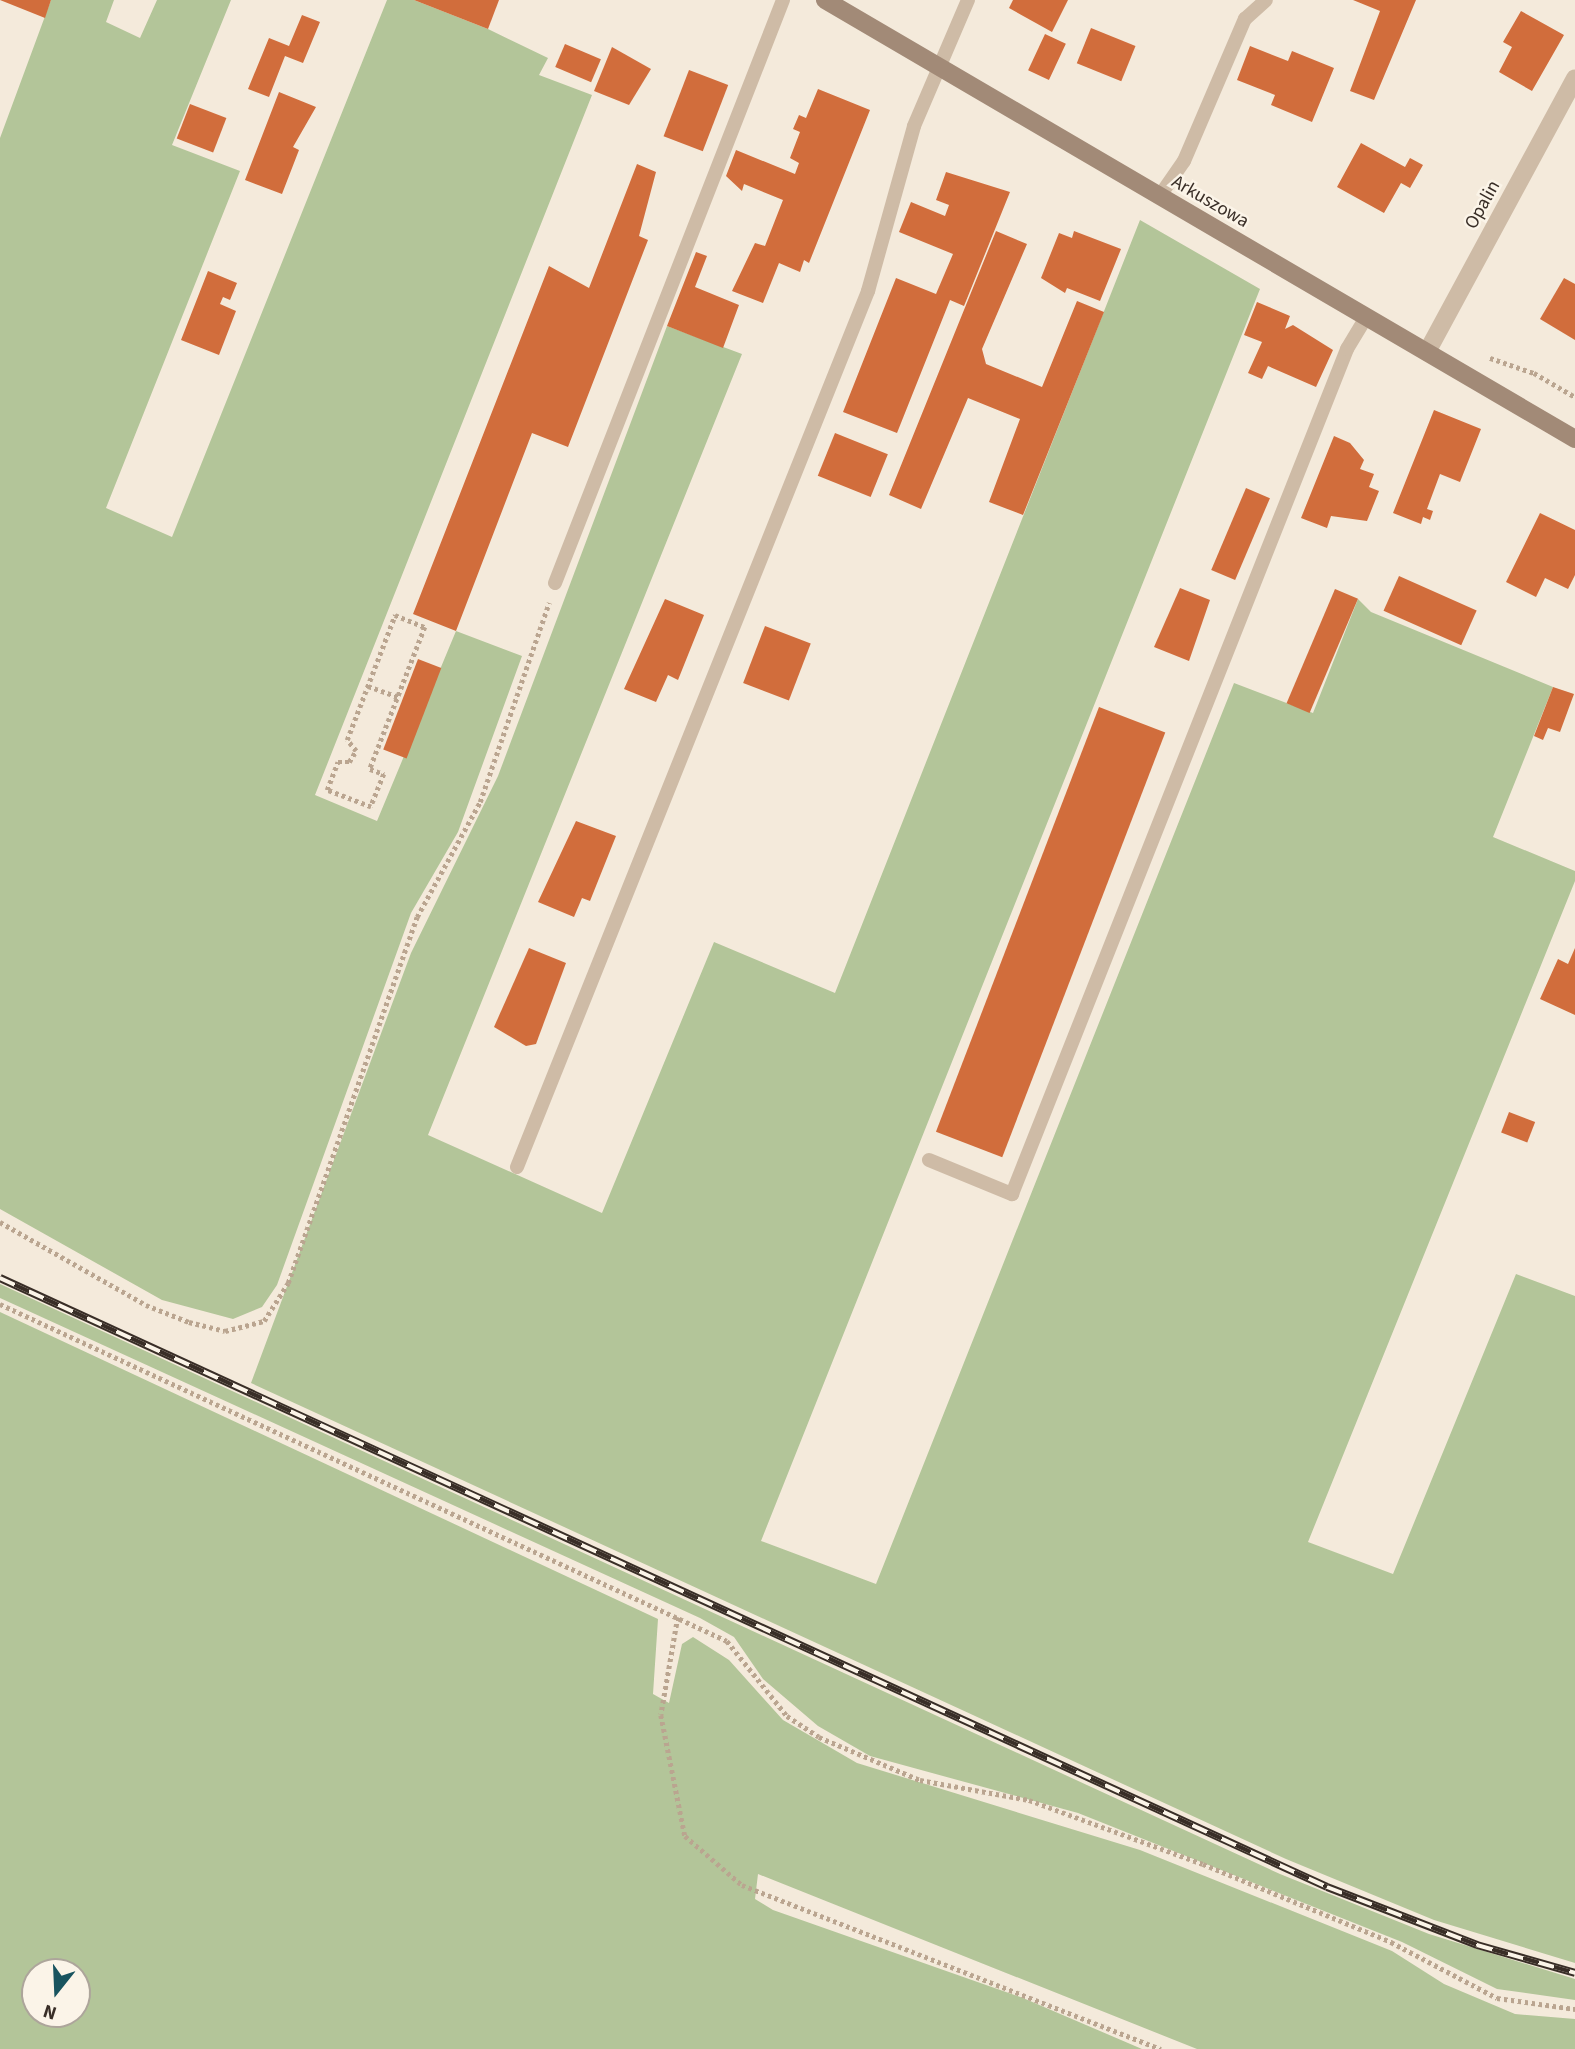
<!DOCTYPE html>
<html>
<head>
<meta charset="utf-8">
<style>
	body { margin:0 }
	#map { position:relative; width:1575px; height:2049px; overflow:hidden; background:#f4eadb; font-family:"Source Sans 3",sans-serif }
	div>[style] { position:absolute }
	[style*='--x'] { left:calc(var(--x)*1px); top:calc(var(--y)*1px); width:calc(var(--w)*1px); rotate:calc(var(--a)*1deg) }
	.green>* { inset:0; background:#b3c599 }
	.building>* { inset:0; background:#d16d3c; transform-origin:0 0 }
	.path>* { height:4.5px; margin-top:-2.25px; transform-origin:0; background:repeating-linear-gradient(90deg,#baa590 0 3.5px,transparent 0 7px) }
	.lane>* { height:14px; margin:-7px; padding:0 7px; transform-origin:7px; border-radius:7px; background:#cebba6 }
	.street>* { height:18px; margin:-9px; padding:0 9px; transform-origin:9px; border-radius:9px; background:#cebba6 }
	.secondary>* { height:18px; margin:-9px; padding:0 9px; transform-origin:9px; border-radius:9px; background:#a28a77 }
	.rail>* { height:8px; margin-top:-4px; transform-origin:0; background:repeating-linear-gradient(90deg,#fbf4e8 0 16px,#392e27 0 32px); box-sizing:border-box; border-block:2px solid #392e27 }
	span { translate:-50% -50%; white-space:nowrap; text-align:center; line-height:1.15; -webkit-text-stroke:5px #fbf4e8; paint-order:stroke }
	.street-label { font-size:19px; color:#392e27 }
	.north { position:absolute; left:21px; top:1958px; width:70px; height:70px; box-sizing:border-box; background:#fbf4e8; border:2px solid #ada59b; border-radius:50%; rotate:198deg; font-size:19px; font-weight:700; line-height:28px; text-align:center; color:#392e27 }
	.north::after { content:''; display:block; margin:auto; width:24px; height:32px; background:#19545f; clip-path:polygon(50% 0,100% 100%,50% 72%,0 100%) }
</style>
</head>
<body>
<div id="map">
	<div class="green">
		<i style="clip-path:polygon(51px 0,114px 0,106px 22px,140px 38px,157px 0,231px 0,172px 145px,240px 171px,106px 508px,172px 537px,387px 0,414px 0,488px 29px,548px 58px,539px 75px,592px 95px,315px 795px,377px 821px,456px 631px,522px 656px,458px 832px,411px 913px,277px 1285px,262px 1307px,233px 1319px,162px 1300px,0 1209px,0 138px)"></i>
		<i style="clip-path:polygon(1140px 220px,1260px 289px,761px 1541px,876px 1584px,1234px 683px,1313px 713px,1358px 599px,1371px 612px,1553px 687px,1493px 837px,1575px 871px,1575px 881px,1308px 1542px,1393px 1574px,1516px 1274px,1575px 1296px,1575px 1963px,1434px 1920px,1286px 1859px,251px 1383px,411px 953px,498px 776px,667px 326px,742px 354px,428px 1135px,602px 1213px,714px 942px,835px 993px)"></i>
		<i style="clip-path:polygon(0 1284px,1280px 1874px,1429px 1934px,1575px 1979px,1575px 2000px,1497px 1989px,1402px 1942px,1078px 1813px,870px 1756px,818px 1726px,763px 1679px,734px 1637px,700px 1618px,0 1298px)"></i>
		<i style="clip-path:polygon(evenodd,0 1312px,658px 1619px,653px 1694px,669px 1703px,682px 1644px,693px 1637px,729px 1660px,783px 1720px,857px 1763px,1140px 1850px,1392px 1951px,1444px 1984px,1515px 2014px,1575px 2019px,1575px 2049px,1197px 2049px,758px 1874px,755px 1899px,773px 1910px,1023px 1998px,1142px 2049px,0 2049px,0 1312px,77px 1972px,77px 2014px,35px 2014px,35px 1972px,77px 1972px)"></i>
	</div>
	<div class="building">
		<i style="clip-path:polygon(0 0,51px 0,45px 18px)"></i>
		<i style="clip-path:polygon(414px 0,499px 0,488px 29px)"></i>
		<i style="clip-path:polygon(1013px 0,1068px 0,1052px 32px,1009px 8px)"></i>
		<i style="clip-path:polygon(1353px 0,1416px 0,1374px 100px,1350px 91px,1380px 11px)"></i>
		<i style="clip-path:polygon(1521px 11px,1564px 35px,1532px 91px,1499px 72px,1512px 47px,1503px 42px)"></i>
		<i style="clip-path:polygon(302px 15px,320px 22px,303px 63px,285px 56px,269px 97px,248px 89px,269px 38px,289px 46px)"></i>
		<i style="left:1091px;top:28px;width:48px;height:38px;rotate:22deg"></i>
		<i style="left:1045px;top:34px;width:23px;height:40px;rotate:25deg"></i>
		<i style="left:565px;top:44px;width:39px;height:25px;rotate:23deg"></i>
		<i style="clip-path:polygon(1250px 46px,1288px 61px,1292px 51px,1334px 68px,1312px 122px,1271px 105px,1275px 95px,1237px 80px)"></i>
		<i style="clip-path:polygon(612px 47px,651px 69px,629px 105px,594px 91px)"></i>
		<i style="left:689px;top:70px;width:42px;height:71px;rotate:21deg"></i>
		<i style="clip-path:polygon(818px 89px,870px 110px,809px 263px,804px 260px,800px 272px,779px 263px,763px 303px,732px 291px,755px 243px,765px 246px,783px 200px,744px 184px,742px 191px,726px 176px,736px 150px,795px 174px,799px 163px,790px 158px,800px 132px,793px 129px,799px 115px,806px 118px)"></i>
		<i style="clip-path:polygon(279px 92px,316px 107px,293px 147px,299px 150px,282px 194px,245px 180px)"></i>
		<i style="left:190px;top:104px;width:39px;height:37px;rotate:21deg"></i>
		<i style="clip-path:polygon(1361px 143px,1405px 167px,1410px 158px,1423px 165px,1410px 188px,1401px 183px,1384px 213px,1337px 187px)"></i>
		<i style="clip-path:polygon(637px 164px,656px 172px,639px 236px,648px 240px,568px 447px,532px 433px,456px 631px,413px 614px,549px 266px,589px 288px)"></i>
		<i style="clip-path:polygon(946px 172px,1010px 192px,964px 306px,950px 300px,897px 433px,843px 412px,896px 278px,936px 294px,953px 254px,899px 232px,911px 202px,945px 216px,949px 205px,936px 200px)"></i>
		<i style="clip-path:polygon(996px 231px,1027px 244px,982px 349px,986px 364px,1042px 387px,1077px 301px,1104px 312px,1023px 515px,989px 502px,1020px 419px,968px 398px,921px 509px,889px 495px)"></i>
		<i style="clip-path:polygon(1074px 231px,1121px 249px,1100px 301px,1067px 288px,1065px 293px,1041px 278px,1059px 233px,1072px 238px)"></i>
		<i style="clip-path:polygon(696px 252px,707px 256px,695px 287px,739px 305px,723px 348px,667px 326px)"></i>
		<i style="clip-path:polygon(208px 271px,237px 283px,230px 300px,223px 297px,220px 304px,236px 311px,219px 355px,181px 340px)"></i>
		<i style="clip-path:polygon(1564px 278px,1575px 284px,1575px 340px,1540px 319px)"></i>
		<i style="clip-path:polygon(1257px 302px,1290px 316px,1285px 329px,1293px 325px,1333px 350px,1316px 387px,1268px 366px,1262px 379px,1248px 373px,1262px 342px,1244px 335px)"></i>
		<i style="clip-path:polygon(1434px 410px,1481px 429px,1460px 482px,1440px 474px,1427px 509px,1433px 511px,1430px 520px,1423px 517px,1421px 524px,1393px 513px)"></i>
		<i style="left:835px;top:433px;width:57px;height:46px;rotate:22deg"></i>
		<i style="clip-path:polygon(1334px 436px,1350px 443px,1364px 460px,1360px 469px,1374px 474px,1369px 487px,1379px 491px,1367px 521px,1331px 516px,1327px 528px,1301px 518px)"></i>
		<i style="left:1246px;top:488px;width:26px;height:89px;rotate:23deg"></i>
		<i style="clip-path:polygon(1540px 513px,1575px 530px,1575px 575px,1568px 589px,1545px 578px,1536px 597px,1506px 582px)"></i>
		<i style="left:1399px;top:576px;width:85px;height:38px;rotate:24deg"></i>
		<i style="clip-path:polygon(1180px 588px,1210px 600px,1189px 661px,1154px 647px)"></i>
		<i style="left:1335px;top:589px;width:25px;height:124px;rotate:23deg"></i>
		<i style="clip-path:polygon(665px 599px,704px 615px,678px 680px,668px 675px,656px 702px,624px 689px)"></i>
		<i style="left:765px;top:626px;width:49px;height:61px;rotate:21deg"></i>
		<i style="left:418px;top:659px;width:25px;height:97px;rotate:21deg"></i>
		<i style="clip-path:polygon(1553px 687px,1574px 694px,1560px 732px,1548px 728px,1543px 740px,1534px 736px)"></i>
		<i style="left:1099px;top:707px;width:71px;height:455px;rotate:21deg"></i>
		<i style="clip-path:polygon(576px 821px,616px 836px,590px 901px,582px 898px,574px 917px,538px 902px)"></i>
		<i style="clip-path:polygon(529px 948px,566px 963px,536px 1044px,526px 1046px,494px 1027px)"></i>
		<i style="clip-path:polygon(1575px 948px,1575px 1015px,1540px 999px,1558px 959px,1568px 964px)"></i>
		<i style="left:1509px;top:1112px;width:28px;height:22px;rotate:21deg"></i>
	</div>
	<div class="path">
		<i style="--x:1490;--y:358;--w:46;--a:18.8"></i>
		<i style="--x:1534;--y:373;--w:48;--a:30.3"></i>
		<i style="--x:395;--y:615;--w:32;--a:22"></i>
		<i style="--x:425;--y:627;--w:152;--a:111.2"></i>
		<i style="--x:370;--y:769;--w:15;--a:20"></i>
		<i style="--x:384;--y:774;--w:35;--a:112"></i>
		<i style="--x:371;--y:807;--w:47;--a:-158.9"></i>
		<i style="--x:327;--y:790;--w:30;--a:-69"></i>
		<i style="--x:338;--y:762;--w:11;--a:0"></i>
		<i style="--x:349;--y:762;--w:13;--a:-58"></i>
		<i style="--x:356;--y:751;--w:14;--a:-129"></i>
		<i style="--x:347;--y:740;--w:134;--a:-69"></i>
		<i style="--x:368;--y:686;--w:32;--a:20"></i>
		<i style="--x:0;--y:1222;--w:168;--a:29.6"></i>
		<i style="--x:146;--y:1305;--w:46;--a:21.6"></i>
		<i style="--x:189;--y:1322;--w:37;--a:14"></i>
		<i style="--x:225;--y:1331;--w:40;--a:-14.4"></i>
		<i style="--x:264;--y:1321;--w:45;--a:-57.7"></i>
		<i style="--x:288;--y:1283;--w:388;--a:-70.6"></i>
		<i style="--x:417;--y:917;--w:131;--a:-61.3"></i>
		<i style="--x:480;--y:802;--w:211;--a:-70.9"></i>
		<i style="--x:0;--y:1304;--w:801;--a:24.87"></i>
		<i style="--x:727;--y:1641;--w:96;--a:51.3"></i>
		<i style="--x:787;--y:1716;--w:38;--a:33"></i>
		<i style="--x:819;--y:1737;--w:110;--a:23.1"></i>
		<i style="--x:920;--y:1780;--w:111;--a:10.4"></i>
		<i style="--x:1029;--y:1800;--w:185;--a:20.2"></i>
		<i style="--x:1203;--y:1864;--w:204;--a:22.5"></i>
		<i style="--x:1391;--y:1942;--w:120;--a:27.8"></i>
		<i style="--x:1497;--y:1998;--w:79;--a:8"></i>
		<i style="--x:678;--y:1617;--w:99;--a:99.8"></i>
		<i style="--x:661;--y:1715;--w:123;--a:78.8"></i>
		<i style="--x:685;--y:1836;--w:75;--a:40.7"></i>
		<i style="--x:742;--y:1885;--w:450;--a:21.4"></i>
	</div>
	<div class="lane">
		<i style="--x:1159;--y:197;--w:44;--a:-55.2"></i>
		<i style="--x:1184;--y:161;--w:155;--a:-66.8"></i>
		<i style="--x:1245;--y:19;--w:28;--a:-42"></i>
		<i style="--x:555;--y:583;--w:626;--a:-68.64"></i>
		<i style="--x:929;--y:1160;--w:90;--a:22.3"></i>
		<i style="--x:1012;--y:1194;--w:909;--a:-68.37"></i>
		<i style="--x:1347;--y:349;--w:37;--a:-59"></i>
		<i style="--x:517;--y:1167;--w:944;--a:-68.16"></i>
		<i style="--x:868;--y:291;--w:171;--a:-74.4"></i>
		<i style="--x:914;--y:126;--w:137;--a:-66.8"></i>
	</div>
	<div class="street">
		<i style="--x:1427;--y:352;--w:311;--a:-61.6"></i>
	</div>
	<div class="secondary">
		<i style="--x:825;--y:0;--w:869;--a:30.34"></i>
	</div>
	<div class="rail">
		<i style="--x:0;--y:1278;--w:1460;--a:24.65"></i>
		<i style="--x:1327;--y:1887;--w:161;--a:21.1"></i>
		<i style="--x:1477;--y:1945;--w:102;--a:15.9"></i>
	</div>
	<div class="street-label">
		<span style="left:1210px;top:202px;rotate:30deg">Arkuszowa</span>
		<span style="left:1483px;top:205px;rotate:-61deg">Opalin</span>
	</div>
	<div class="north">N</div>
</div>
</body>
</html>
